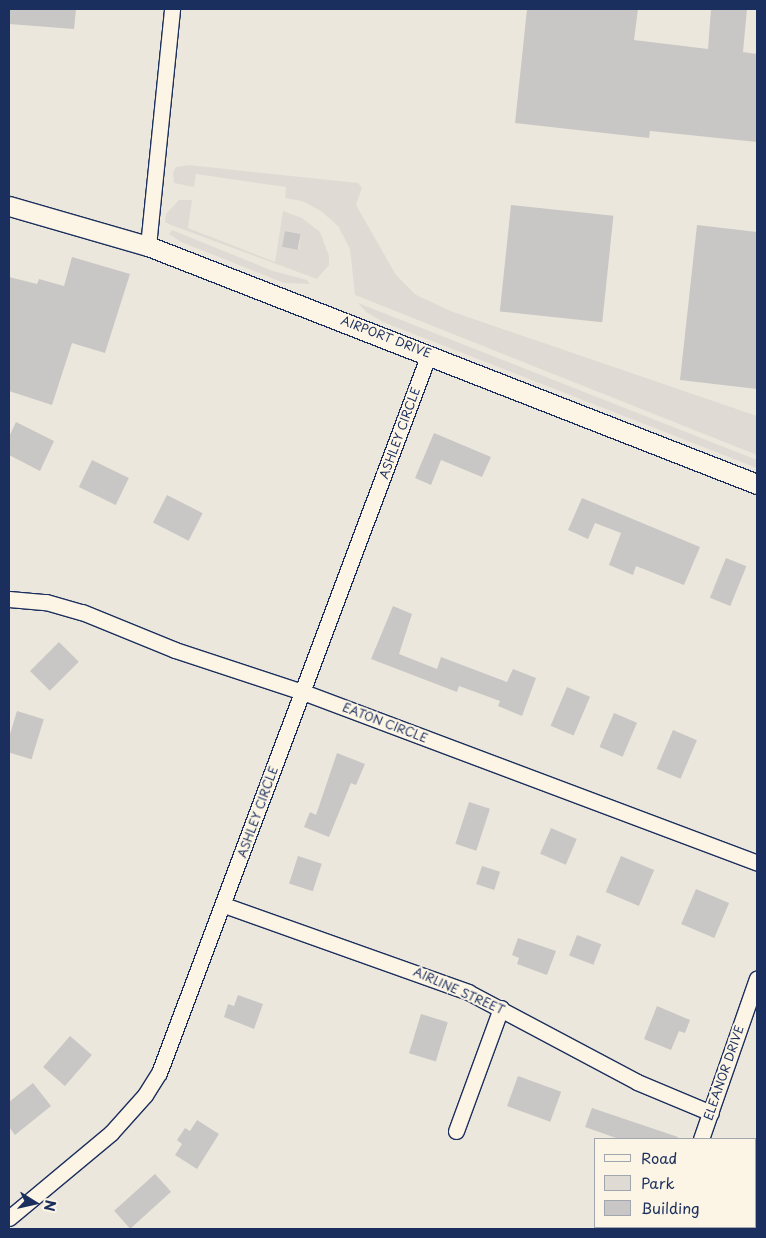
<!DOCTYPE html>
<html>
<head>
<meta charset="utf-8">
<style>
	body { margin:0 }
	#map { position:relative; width:766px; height:1238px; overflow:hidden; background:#fcf5e5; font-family:"Playpen Sans",sans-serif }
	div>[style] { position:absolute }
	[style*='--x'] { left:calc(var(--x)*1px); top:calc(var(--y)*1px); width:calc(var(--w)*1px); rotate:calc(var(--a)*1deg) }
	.built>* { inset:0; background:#ece7dc }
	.green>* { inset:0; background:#dfdbd4 }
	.building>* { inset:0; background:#c8c7c6; transform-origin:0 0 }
	.roads { filter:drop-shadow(1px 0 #1b2f5e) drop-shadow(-1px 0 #1b2f5e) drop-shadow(0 1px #1b2f5e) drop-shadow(0 -1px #1b2f5e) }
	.minor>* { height:15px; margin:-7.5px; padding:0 7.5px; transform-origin:7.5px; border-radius:7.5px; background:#fcf5e5 }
	.tertiary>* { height:19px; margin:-9.5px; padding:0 9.5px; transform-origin:9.5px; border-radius:9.5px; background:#fcf5e5 }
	span { translate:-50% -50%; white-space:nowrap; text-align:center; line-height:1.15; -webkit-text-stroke:4px #fcf5e5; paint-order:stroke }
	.street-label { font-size:12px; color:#1b2f5e }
	.frame { position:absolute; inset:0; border:10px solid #1b2f5e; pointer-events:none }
	.legend { position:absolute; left:594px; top:1138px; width:162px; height:90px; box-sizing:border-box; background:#fcf5e5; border:1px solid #a2a6af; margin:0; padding:6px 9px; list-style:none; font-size:15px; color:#1b2f5e }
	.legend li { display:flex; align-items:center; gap:10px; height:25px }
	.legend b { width:25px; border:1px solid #a2a6af }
	.north { position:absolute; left:10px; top:1178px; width:50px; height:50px; -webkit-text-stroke:4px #fcf5e5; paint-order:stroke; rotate:100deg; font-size:14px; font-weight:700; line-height:20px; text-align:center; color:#1b2f5e }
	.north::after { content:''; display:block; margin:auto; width:18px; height:22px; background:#1b2f5e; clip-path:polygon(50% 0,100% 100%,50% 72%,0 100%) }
</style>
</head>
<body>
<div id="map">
	<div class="built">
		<i style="clip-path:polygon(evenodd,9px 9px,757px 9px,757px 1229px,9px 1229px,9px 9px,595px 1139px,755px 1139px,755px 1227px,595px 1227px,595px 1139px)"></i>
	</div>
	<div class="green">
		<i style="clip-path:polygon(189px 165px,358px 183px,362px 188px,356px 205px,396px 275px,416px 295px,453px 312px,757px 416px,757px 455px,355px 295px,350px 249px,338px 226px,321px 211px,302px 201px,285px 198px,286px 187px,196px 174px,194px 187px,174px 183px,173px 172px,176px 167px)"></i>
		<i style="clip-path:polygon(evenodd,179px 200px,192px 200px,188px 228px,275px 262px,283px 211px,302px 218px,320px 232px,329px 256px,329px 265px,317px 279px,171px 225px,165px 222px,166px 214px,179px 200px,285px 231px,301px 234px,299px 249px,282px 246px,285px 231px)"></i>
		<i style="clip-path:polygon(172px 230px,273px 271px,307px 280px,310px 284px,284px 283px,181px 242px,169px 234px)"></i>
		<i style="clip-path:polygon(358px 303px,757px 460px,757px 468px,383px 322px,366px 312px)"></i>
	</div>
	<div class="building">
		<i style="clip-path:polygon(9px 9px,76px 9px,74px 29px,9px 24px)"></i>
		<i style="clip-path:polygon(527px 9px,638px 9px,634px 40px,708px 49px,711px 9px,747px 9px,743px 52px,757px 54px,757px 142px,650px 131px,649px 138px,515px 123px)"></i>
		<i style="left:511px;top:205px;width:103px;height:107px;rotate:6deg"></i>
		<i style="clip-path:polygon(697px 225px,757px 232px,757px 389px,680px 380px)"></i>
		<i style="left:285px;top:231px;width:16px;height:16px;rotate:11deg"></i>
		<i style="clip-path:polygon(72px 257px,130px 274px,105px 353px,72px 343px,52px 405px,9px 391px,9px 277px,37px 284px,39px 279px,64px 286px)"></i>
		<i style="clip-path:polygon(16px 422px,54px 441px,40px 471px,9px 455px,9px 437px)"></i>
		<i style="clip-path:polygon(434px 433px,491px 457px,482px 477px,441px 460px,431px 485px,415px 478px)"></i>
		<i style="left:92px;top:460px;width:41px;height:30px;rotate:26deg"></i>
		<i style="left:167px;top:495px;width:40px;height:31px;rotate:27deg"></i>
		<i style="clip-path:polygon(582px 498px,700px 547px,684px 585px,636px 566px,633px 575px,609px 565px,621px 533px,595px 523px,588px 539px,568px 530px)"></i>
		<i style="left:726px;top:558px;width:22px;height:43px;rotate:22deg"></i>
		<i style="clip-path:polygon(393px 606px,412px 614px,399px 654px,437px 669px,441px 657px,507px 682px,513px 669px,536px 678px,522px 716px,498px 706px,500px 701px,459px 686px,457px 692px,371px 659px)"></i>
		<i style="left:59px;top:642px;width:28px;height:41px;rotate:45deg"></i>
		<i style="left:567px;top:687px;width:25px;height:42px;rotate:23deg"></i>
		<i style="left:17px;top:711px;width:28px;height:42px;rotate:17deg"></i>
		<i style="left:614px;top:713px;width:25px;height:37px;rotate:23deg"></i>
		<i style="left:673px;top:730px;width:26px;height:42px;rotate:23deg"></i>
		<i style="clip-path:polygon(337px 753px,365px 764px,356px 785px,351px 783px,329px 837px,304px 827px,310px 812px,316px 815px)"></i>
		<i style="left:469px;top:802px;width:22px;height:44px;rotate:18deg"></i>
		<i style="left:551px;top:828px;width:28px;height:28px;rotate:23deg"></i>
		<i style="left:298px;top:856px;width:25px;height:29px;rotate:18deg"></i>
		<i style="left:621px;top:856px;width:36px;height:39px;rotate:23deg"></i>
		<i style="left:482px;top:866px;width:19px;height:19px;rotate:18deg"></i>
		<i style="left:696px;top:889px;width:36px;height:38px;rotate:23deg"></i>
		<i style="left:577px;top:935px;width:26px;height:22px;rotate:21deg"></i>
		<i style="clip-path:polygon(518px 938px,556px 951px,547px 975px,517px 964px,519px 958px,512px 955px)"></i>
		<i style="clip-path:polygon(238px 995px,263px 1004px,254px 1029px,224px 1017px,228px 1004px,234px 1006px)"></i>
		<i style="clip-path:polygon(657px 1006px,690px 1020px,685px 1033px,679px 1031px,671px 1050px,644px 1039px)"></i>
		<i style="left:421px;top:1014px;width:28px;height:41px;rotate:17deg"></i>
		<i style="left:70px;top:1036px;width:29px;height:41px;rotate:41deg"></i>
		<i style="left:518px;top:1076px;width:46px;height:32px;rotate:20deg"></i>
		<i style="clip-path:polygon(33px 1083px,51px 1106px,15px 1135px,9px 1127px,9px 1102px)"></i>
		<i style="clip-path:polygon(592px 1108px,678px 1137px,677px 1139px,619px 1139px,585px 1127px)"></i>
		<i style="clip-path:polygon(197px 1120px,219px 1134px,197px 1169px,175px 1155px,182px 1144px,177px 1140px,185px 1128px,190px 1131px)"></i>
		<i style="left:155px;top:1174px;width:24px;height:55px;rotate:48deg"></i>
	</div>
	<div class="roads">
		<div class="minor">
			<i style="--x:148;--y:246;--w:238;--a:-84.2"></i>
			<i style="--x:9;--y:599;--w:37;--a:5"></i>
			<i style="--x:46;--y:602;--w:37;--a:16"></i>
			<i style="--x:82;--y:612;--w:100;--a:22.2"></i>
			<i style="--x:175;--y:650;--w:135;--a:18.2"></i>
			<i style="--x:303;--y:692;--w:485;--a:20.6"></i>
			<i style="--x:224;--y:905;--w:259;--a:19.6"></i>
			<i style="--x:468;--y:992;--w:191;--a:28"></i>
			<i style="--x:637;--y:1082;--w:80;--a:22.7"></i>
			<i style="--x:456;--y:1131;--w:131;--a:-69.9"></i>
			<i style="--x:701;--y:1139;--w:170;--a:-70.8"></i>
			<i style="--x:9;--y:1218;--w:133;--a:-39.8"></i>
			<i style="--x:111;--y:1133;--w:51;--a:-48.2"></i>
			<i style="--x:145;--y:1095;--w:26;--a:-58"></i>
			<i style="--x:159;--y:1073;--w:768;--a:-69.42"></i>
			<i style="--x:669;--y:1229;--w:2;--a:-63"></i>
		</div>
		<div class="tertiary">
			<i style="--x:9;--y:206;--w:145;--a:16.1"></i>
			<i style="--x:148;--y:246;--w:654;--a:21.35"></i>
		</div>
	</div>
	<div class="street-label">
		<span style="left:386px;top:337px;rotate:21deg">AIRPORT DRIVE</span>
		<span style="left:400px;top:433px;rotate:-70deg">ASHLEY CIRCLE</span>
		<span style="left:385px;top:723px;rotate:21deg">EATON CIRCLE</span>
		<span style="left:258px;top:812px;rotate:-70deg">ASHLEY CIRCLE</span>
		<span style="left:459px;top:991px;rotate:24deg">AIRLINE STREET</span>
		<span style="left:724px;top:1073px;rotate:-71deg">ELEANOR DRIVE</span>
	</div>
	<div class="frame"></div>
	<ul class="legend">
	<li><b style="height:6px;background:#fcf5e5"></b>Road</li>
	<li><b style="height:14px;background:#dfdbd4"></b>Park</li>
	<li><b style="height:14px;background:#c8c7c6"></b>Building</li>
	</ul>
	<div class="north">N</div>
</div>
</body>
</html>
